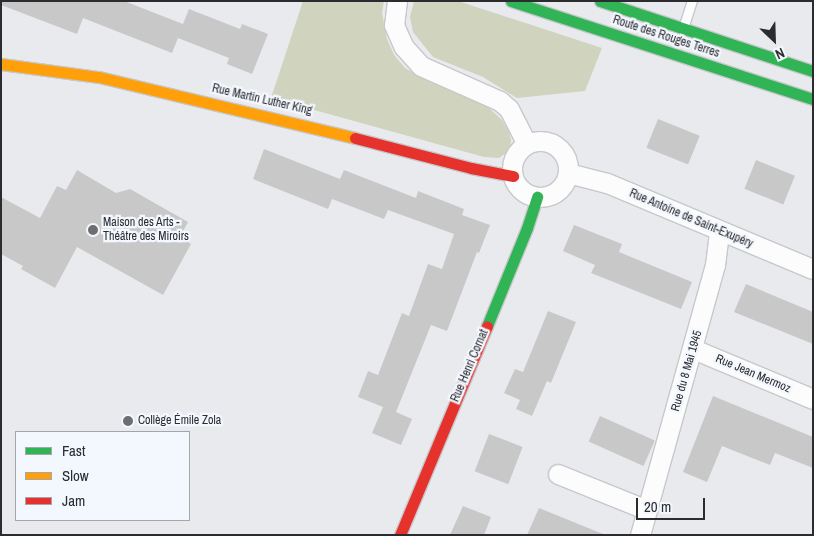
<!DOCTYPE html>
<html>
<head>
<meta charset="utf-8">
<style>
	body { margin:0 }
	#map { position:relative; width:814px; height:536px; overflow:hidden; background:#e9eaee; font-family:"Archivo Narrow",sans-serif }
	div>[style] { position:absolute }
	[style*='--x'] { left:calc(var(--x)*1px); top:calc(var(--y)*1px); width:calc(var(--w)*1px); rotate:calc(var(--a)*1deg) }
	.green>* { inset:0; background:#d0d3bd }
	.building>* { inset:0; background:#c9c8c9; transform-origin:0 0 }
	.roads { filter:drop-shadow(1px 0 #c7c8cb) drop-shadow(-1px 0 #c7c8cb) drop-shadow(0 1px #c7c8cb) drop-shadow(0 -1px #c7c8cb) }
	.lane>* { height:9px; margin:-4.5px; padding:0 4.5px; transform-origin:4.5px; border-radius:4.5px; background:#fcfcfc }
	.street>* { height:19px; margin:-9.5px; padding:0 9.5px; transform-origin:9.5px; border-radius:9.5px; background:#fcfcfc }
	.street>.ring { margin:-9.5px; padding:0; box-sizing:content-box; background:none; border:19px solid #fcfcfc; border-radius:50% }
	.fast>* { height:11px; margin:-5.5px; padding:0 5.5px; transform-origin:5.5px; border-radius:5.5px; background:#30b455 }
	.slow>* { height:11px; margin:-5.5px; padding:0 5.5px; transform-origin:5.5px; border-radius:5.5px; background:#ff9f0a }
	.jam>* { height:11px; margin:-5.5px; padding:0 5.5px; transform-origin:5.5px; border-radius:5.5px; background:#e5322d }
	.dots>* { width:14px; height:14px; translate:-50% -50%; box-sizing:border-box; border:2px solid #f3f7fe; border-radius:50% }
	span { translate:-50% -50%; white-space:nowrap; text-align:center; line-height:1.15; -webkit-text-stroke:4.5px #f3f7fe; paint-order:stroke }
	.street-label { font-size:12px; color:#2b2c2f }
	.poi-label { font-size:12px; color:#2b2c2f }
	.left { translate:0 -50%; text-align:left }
	.frame { position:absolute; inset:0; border:2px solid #2b2c2f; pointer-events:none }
	.legend { position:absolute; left:15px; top:431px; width:175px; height:90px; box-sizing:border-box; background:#f3f7fe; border:1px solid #a3a6ab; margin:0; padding:6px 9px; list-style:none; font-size:15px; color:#2b2c2f }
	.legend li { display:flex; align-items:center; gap:10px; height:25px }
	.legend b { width:25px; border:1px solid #a3a6ab }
	.north { position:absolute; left:749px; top:15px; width:50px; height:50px; -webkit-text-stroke:4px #f3f7fe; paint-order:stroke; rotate:156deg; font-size:14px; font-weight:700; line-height:20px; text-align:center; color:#2b2c2f }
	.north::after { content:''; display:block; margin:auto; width:18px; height:22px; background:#2b2c2f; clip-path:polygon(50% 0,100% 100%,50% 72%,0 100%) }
	.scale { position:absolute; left:636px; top:498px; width:69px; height:22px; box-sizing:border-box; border:2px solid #2b2c2f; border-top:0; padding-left:6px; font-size:15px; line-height:18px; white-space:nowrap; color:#2b2c2f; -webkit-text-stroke:4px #f3f7fe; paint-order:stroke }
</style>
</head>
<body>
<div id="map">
	<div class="green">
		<i style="clip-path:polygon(303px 1px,384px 1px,382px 13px,387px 39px,394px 55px,405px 68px,428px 81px,488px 107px,502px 120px,509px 132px,511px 140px,510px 150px,499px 158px,484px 157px,271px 98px)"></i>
		<i style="clip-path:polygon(414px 1px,458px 1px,602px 48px,585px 91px,517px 98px,483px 77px,433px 57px,413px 32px,410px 17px)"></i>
	</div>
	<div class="building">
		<i style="clip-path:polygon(1px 1px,124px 1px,183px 24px,189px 9px,240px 29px,242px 24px,268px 34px,252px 74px,227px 64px,229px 58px,178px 38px,172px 53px,83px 18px,77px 34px,1px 5px)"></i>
		<i style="left:658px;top:119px;width:45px;height:31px;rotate:22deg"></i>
		<i style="clip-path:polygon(264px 149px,340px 179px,344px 170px,416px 198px,418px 191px,464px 209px,462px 215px,490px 225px,479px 253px,477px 252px,447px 331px,431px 325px,396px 412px,412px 419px,401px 445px,372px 433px,383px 407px,358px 397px,368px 371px,378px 375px,402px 313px,409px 316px,428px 264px,442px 269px,454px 234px,388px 210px,384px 219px,332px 199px,328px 209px,253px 179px)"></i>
		<i style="left:756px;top:160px;width:42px;height:31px;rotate:22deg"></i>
		<i style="clip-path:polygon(77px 170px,116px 193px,130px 189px,188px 222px,180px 237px,191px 244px,163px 295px,77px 247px,55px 288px,21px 269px,23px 266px,1px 254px,1px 197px,40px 218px,57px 186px,66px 190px)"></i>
		<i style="clip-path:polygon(574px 225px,622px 244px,619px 252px,692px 282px,681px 309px,591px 273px,595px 265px,563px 251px)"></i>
		<i style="clip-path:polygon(746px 284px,813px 312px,813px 344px,734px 312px)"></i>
		<i style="clip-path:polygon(548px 311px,576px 322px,551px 383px,547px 381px,532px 416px,516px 409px,520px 400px,504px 393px,515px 369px,523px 372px)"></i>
		<i style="clip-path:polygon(713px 396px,813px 437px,813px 468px,775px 453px,770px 465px,722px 446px,707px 482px,683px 472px)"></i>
		<i style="left:600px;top:416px;width:60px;height:28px;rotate:24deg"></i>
		<i style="left:489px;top:434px;width:36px;height:40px;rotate:21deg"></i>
		<i style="clip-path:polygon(463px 506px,491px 517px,484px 535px,450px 535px)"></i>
		<i style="clip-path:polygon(539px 508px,603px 534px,603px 535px,527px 535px)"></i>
	</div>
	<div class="roads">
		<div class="lane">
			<i style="--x:684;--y:25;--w:25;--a:-72"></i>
		</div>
		<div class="street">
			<i style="--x:397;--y:1;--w:24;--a:97"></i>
			<i style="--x:394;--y:25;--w:24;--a:66"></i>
			<i style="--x:404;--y:47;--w:25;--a:48"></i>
			<i style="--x:421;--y:66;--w:86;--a:23.9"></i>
			<i style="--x:500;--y:101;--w:12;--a:42"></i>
			<i style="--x:509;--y:109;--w:39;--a:63"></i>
			<i class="ring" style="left:512px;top:141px;width:37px;height:37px"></i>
			<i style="--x:568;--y:173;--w:40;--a:14.4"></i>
			<i style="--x:607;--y:183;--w:223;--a:22.7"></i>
			<i style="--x:693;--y:349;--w:130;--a:22.6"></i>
			<i style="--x:558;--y:474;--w:96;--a:22"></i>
			<i style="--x:640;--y:535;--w:280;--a:-74.5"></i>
			<i style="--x:715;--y:265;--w:34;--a:-83"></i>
		</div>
		<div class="fast">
			<i style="--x:511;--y:1;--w:318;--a:18"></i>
			<i style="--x:600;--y:1;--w:224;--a:18.2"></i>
			<i style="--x:487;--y:326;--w:106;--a:-67.8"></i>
			<i style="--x:527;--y:228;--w:33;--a:-72"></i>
		</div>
		<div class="slow">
			<i style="--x:1;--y:64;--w:99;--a:7.6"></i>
			<i style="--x:99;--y:77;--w:263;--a:13.4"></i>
		</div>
		<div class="jam">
			<i style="--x:355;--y:138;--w:120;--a:14.5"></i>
			<i style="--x:471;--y:168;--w:43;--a:10.8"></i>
			<i style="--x:400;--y:535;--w:226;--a:-67.4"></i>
		</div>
	</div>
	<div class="dots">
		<i style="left:93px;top:230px;background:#6e6e72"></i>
		<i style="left:128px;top:421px;background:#6e6e72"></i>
	</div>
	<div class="street-label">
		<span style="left:666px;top:37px;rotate:18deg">Route des Rouges Terres</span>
		<span style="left:262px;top:100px;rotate:13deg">Rue Martin Luther King</span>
		<span style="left:691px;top:219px;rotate:23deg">Rue Antoine de Saint-Exupéry</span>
		<span style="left:470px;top:366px;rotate:-67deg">Rue Henri Cornat</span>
		<span style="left:687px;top:371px;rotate:-74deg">Rue du 8 Mai 1945</span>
		<span style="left:753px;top:374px;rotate:23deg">Rue Jean Mermoz</span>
	</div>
	<div class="poi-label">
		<span class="left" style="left:103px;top:230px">Maison des Arts -<br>Théâtre des Miroirs</span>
		<span class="left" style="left:138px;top:421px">Collège Émile Zola</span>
	</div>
	<div class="frame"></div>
	<ul class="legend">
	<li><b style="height:6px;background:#30b455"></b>Fast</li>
	<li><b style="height:6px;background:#ff9f0a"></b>Slow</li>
	<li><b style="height:6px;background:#e5322d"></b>Jam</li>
	</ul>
	<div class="north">N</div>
	<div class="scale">20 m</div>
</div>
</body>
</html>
